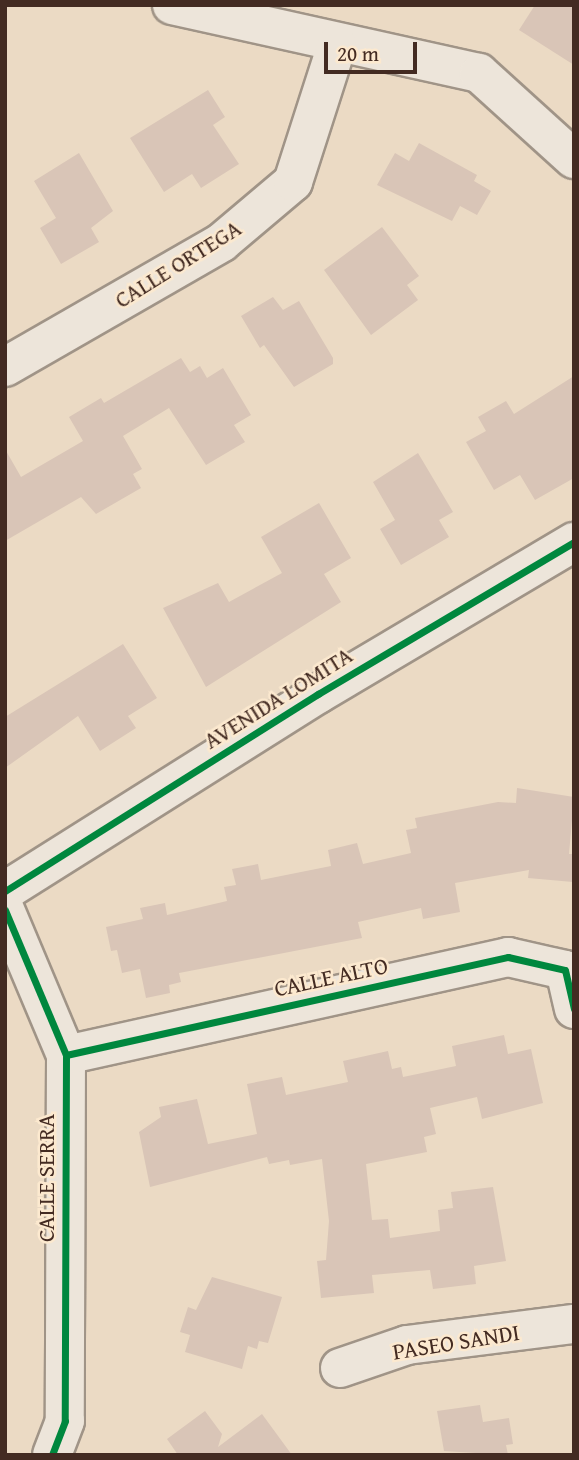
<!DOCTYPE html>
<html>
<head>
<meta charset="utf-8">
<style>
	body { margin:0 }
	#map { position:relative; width:579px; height:1460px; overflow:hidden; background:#ebdac4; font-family:"Gentium Book Plus",serif }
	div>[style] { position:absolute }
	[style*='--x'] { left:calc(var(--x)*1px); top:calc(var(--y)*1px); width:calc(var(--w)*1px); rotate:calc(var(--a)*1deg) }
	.building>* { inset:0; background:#d9c5b7 }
	.roads { filter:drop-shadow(2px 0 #a09487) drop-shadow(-2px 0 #a09487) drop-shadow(0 2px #a09487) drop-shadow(0 -2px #a09487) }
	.minor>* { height:38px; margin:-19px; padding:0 19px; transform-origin:19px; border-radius:19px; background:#ede5da }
	.cycleway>* { height:7px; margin:-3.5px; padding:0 3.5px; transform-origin:3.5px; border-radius:3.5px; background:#00873e }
	span { translate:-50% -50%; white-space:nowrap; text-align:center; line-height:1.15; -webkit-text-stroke:5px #fce9cf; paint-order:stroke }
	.street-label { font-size:23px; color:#432b22 }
	.frame { position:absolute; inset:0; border:7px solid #432b22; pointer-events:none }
	.scale { position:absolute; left:324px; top:42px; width:93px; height:32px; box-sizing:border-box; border:4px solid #432b22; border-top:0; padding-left:9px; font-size:21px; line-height:24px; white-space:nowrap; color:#432b22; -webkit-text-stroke:5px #fce9cf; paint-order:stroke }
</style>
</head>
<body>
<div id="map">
	<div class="building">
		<i style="clip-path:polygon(535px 5px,574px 5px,574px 65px,519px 30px)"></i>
		<i style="clip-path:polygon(208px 90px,225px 117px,213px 125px,239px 164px,201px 188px,192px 174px,164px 192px,130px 138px)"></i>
		<i style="clip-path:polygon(419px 143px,477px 175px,474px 181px,491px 191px,477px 215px,460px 206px,452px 221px,377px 185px,395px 153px,409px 161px)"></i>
		<i style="clip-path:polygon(79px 153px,113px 211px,91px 228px,99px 242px,61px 264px,40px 228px,56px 218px,34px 181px)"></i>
		<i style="clip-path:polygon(382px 227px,419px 276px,407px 285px,418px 300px,371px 335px,324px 270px)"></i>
		<i style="clip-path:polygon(273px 297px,283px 310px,299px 301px,333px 358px,333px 364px,294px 387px,264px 345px,260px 348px,241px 316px)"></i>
		<i style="clip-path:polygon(181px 358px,190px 372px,200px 366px,207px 378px,223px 368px,251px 415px,234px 425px,245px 442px,206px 465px,169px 408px,123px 436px,142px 469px,133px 474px,141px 488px,96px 514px,81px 497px,5px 541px,5px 449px,21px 477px,83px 441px,69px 417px,101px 398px,104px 403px)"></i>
		<i style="clip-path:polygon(574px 376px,574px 478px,535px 500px,520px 475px,494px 490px,466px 442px,486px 431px,478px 417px,506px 401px,514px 414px)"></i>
		<i style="clip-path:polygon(418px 453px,453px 512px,439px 520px,449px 537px,401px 565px,380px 529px,395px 520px,373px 482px)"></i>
		<i style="clip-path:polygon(319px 503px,351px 558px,324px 574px,341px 602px,206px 687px,163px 608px,218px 583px,229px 602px,282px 573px,261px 537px)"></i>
		<i style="clip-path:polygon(123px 644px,157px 698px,128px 716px,136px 728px,100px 751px,78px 716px,5px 768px,5px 717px)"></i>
		<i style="clip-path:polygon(517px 788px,574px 797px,569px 854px,574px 854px,573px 882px,528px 878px,529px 870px,455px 883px,460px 912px,423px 919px,421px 908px,358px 922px,362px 938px,179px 973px,181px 982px,169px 985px,170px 993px,146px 998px,140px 969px,122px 973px,117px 950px,111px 951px,106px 927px,143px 919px,140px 908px,165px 903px,167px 915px,227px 901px,224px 887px,236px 885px,232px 869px,258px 864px,261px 880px,331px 866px,328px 850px,357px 843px,363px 864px,411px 853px,406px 830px,417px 828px,415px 818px,498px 802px,516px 803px)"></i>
		<i style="clip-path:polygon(504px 1035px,508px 1054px,531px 1049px,543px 1103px,482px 1119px,477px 1097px,430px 1108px,436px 1134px,424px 1137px,427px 1152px,366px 1164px,372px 1220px,388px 1219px,390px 1238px,440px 1231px,438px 1210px,453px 1208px,451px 1192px,493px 1187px,506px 1261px,474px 1266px,476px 1284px,433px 1289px,430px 1270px,372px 1275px,374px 1293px,321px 1298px,317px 1261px,326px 1260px,329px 1221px,322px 1159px,290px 1165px,289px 1160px,269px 1164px,267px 1157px,150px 1187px,139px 1132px,161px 1117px,159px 1107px,197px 1099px,208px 1144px,257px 1134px,247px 1084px,282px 1077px,286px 1095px,348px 1082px,343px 1061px,388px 1051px,392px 1069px,401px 1067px,403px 1077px,456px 1066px,452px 1046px)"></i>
		<i style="clip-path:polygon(212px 1277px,282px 1297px,268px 1343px,259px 1341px,257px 1349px,248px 1346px,242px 1369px,185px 1352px,190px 1335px,180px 1332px,188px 1307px,196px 1310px)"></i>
		<i style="clip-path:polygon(480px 1405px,483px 1422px,509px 1418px,513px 1444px,506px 1445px,508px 1455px,444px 1451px,437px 1411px)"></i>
		<i style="clip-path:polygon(205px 1411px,222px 1434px,218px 1447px,262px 1414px,292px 1455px,178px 1455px,167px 1439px)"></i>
	</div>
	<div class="roads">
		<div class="minor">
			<i style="--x:172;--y:5;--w:314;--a:12.5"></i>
			<i style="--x:479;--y:73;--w:128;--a:42.2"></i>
			<i style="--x:5;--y:367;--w:250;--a:-29.9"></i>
			<i style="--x:222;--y:242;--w:93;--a:-40.2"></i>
			<i style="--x:293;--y:182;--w:144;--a:-72.2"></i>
			<i style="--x:5;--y:891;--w:370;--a:-32.2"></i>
			<i style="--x:318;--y:694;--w:298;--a:-30.7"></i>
			<i style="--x:5;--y:910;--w:157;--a:67.2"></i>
			<i style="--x:66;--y:1055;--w:366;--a:90.2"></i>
			<i style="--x:65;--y:1421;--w:36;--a:111"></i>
			<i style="--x:66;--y:1055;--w:453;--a:-12.5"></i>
			<i style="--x:508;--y:957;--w:58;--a:12.8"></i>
			<i style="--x:565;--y:970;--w:40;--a:77"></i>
			<i style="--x:340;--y:1368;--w:71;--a:-18.9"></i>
			<i style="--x:407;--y:1345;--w:168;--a:-7.2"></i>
		</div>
	</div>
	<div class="cycleway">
		<i style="--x:5;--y:891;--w:370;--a:-32.2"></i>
		<i style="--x:318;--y:694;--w:298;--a:-30.7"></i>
		<i style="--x:5;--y:910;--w:157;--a:67.2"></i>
		<i style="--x:66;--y:1055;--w:366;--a:90.2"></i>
		<i style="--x:65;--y:1421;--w:36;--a:111"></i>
		<i style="--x:66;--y:1055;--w:453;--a:-12.5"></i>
		<i style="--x:508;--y:957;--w:58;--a:12.8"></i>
		<i style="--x:565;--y:970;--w:40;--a:77"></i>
	</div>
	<div class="street-label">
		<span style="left:178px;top:264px;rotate:-32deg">CALLE ORTEGA</span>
		<span style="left:278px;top:698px;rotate:-32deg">AVENIDA LOMITA</span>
		<span style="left:331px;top:977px;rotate:-12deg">CALLE ALTO</span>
		<span style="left:46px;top:1178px;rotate:-90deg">CALLE SERRA</span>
		<span style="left:456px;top:1342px;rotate:-9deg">PASEO SANDI</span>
	</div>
	<div class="frame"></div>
	<div class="scale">20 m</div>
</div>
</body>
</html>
